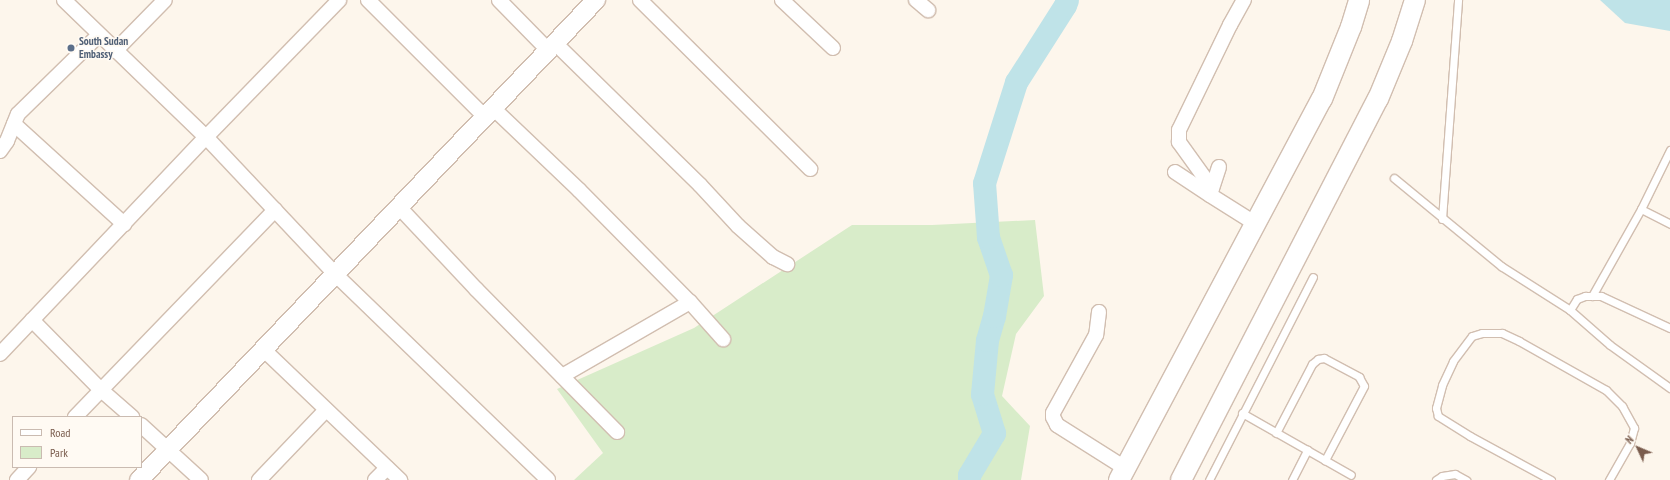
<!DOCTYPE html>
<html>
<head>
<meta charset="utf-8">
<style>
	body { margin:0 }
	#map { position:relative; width:1670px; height:480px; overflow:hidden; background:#fdf6ec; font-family:"PT Sans Narrow",sans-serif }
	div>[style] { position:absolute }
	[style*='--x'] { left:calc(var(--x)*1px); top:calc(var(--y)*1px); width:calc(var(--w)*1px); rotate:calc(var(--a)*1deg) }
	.green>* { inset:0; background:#d8ecc9 }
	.water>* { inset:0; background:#bfe3e8 }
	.river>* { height:23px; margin:-11.5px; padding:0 11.5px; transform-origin:11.5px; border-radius:11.5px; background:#bfe3e8 }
	.roads { filter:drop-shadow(1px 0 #d1beb0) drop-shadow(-1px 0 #d1beb0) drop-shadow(0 1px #d1beb0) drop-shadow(0 -1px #d1beb0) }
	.service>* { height:7px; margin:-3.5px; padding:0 3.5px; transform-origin:3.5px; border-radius:3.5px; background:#fff }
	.minor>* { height:14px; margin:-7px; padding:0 7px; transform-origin:7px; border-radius:7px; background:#fff }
	.tertiary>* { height:18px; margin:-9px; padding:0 9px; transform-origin:9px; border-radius:9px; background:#fff }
	.secondary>* { height:20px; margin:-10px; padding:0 10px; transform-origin:10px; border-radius:10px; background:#fff }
	.dots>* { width:11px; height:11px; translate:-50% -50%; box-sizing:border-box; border:2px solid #fffaf3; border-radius:50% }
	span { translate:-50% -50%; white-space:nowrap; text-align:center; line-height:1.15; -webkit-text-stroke:3px #fffaf3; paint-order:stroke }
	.service-label { font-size:11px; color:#4e5e75; font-weight:700 }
	.left { translate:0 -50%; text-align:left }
	.legend { position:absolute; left:12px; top:416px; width:130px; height:52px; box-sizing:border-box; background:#fffaf3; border:1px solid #cabbb1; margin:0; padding:5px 7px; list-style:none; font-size:12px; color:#7a5c4d }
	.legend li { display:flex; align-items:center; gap:8px; height:20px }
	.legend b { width:20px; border:1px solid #cabbb1 }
	.north { position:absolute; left:1618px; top:428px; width:40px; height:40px; -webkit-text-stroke:3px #fffaf3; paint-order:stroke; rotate:314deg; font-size:11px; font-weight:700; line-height:16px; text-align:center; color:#7a5c4d }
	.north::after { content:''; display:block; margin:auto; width:14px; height:18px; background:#7a5c4d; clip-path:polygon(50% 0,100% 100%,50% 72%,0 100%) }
</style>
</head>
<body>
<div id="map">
	<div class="green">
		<i style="clip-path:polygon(1035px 220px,1044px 296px,1016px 334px,1002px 396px,1030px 426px,1021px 480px,574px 480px,603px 453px,557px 389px,694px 328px,852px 225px,932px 225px)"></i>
	</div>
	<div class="water">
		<i style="clip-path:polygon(1600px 0,1670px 0,1670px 31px,1625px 23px)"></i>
	</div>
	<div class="river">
		<i style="--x:969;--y:480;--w:5;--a:-90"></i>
		<i style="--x:969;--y:475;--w:49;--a:-59.2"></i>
		<i style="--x:994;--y:433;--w:41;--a:-107.1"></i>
		<i style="--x:982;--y:394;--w:54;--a:-84.7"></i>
		<i style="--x:987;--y:340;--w:25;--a:-74"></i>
		<i style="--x:994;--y:316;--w:42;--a:-80.3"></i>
		<i style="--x:1001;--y:275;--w:40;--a:-108.9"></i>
		<i style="--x:988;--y:237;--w:54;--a:-94.2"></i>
		<i style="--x:984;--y:183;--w:106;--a:-72.4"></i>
		<i style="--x:1016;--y:82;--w:91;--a:-57.5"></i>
		<i style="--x:1065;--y:5;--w:5;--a:-68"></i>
	</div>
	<div class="roads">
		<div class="service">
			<i style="--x:1394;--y:178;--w:139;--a:39.4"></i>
			<i style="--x:1501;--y:266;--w:82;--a:32.5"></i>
			<i style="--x:1570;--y:310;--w:53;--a:41.2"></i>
			<i style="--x:1610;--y:345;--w:74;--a:35.6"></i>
			<i style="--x:1641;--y:209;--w:33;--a:27"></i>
			<i style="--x:1442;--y:219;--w:220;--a:-85.8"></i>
			<i style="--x:1592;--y:296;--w:100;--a:-60.6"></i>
			<i style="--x:1641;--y:209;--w:66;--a:-63.8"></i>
			<i style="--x:1570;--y:310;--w:13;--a:-58"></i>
			<i style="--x:1577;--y:299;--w:9;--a:-21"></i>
			<i style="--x:1585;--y:296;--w:16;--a:0"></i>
			<i style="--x:1601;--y:296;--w:76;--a:24.9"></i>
			<i style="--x:1242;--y:413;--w:125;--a:29.6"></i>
			<i style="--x:1276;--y:433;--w:78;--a:-62.4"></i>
			<i style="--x:1312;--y:364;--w:8;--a:-40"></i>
			<i style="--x:1318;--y:359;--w:6;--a:-9"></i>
			<i style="--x:1324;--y:358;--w:40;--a:28"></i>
			<i style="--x:1359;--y:377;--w:10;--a:61"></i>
			<i style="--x:1364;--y:386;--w:84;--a:117.8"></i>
			<i style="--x:1209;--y:480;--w:228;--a:-62.9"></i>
			<i style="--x:1292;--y:480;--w:34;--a:-63"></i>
			<i style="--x:1436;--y:480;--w:7;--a:-34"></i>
			<i style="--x:1442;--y:476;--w:13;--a:-9"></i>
			<i style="--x:1455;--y:474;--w:13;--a:29"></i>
			<i style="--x:1551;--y:480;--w:92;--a:-151.5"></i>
			<i style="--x:1470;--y:436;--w:38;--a:-148"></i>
			<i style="--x:1438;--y:416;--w:8;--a:-104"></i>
			<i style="--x:1436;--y:408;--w:24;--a:-75"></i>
			<i style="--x:1442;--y:385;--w:26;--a:-65"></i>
			<i style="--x:1453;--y:361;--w:31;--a:-53"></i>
			<i style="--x:1472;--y:336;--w:10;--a:-17"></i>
			<i style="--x:1482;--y:333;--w:20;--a:0"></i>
			<i style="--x:1502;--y:333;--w:19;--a:25"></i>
			<i style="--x:1519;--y:341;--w:100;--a:29.4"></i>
			<i style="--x:1606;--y:390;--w:23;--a:45"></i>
			<i style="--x:1622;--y:406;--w:25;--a:61"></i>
			<i style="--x:1634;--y:428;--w:16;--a:105"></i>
			<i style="--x:1630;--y:443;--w:43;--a:119.6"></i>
		</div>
		<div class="minor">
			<i style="--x:64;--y:0;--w:197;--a:44"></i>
			<i style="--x:206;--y:137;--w:188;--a:46.7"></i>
			<i style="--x:335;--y:274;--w:296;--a:44"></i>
			<i style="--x:368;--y:0;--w:165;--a:45"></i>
			<i style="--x:499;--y:0;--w:70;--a:45.6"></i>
			<i style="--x:640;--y:0;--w:240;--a:44.8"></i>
			<i style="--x:782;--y:0;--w:70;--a:43.3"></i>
			<i style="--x:916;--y:0;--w:16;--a:40"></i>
			<i style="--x:555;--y:43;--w:203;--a:44.4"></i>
			<i style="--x:700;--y:185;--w:56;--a:47.2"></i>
			<i style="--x:738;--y:226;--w:47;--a:41.5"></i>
			<i style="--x:773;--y:257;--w:16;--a:27"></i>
			<i style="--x:115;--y:51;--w:71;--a:-45.6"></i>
			<i style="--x:493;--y:108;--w:119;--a:43.6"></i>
			<i style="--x:579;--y:190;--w:158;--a:45.3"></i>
			<i style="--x:690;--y:302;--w:50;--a:48.3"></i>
			<i style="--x:14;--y:124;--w:149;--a:42.3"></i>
			<i style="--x:0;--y:151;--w:12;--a:-55"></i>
			<i style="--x:7;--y:141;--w:29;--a:-68"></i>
			<i style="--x:18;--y:114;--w:113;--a:-44.3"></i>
			<i style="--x:1219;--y:167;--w:29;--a:108"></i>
			<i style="--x:1210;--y:195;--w:54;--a:32.2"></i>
			<i style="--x:1175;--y:172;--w:42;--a:33.3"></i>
			<i style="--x:1212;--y:188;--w:57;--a:-125.7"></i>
			<i style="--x:1179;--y:142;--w:12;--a:-90"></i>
			<i style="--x:1179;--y:130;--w:117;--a:-64.1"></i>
			<i style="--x:1230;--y:25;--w:29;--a:-61"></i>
			<i style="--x:399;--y:207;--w:112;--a:46.8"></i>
			<i style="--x:476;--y:289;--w:201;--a:45.4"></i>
			<i style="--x:1099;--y:312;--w:23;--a:97"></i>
			<i style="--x:1096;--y:335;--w:89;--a:118.9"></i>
			<i style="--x:1053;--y:413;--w:4;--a:90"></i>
			<i style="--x:1053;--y:417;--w:9;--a:63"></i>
			<i style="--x:1057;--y:425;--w:80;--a:32.3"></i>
			<i style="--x:32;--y:320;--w:97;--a:45.4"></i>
			<i style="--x:100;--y:389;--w:43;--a:41.2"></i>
			<i style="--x:263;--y:349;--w:190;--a:43.7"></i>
			<i style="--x:0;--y:354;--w:299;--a:-46.5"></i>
			<i style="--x:206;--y:137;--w:191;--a:-45.8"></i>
			<i style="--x:562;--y:376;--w:148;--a:-30"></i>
			<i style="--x:75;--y:417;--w:288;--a:-46"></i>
			<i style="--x:141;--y:425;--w:81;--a:42.5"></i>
			<i style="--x:17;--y:480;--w:18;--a:-47"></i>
			<i style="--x:259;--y:480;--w:97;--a:-46.3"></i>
			<i style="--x:375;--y:480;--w:17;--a:-45"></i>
		</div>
		<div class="tertiary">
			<i style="--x:139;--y:480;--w:663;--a:-46.41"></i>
		</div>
		<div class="secondary">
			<i style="--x:1119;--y:480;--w:432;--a:-62"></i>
			<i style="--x:1322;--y:99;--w:78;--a:-68.1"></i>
			<i style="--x:1351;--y:27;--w:28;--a:-73"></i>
			<i style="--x:1181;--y:480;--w:429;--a:-62.7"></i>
			<i style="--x:1378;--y:99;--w:63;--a:-67.5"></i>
			<i style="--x:1402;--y:41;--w:43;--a:-72.4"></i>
		</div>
	</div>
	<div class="dots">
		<i style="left:71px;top:48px;background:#5c6f8a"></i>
	</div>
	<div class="service-label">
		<span class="left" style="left:79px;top:48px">South Sudan<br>Embassy</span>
	</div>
	<ul class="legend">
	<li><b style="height:5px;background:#fff"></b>Road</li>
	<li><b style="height:11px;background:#d8ecc9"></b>Park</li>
	</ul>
	<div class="north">N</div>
</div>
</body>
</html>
